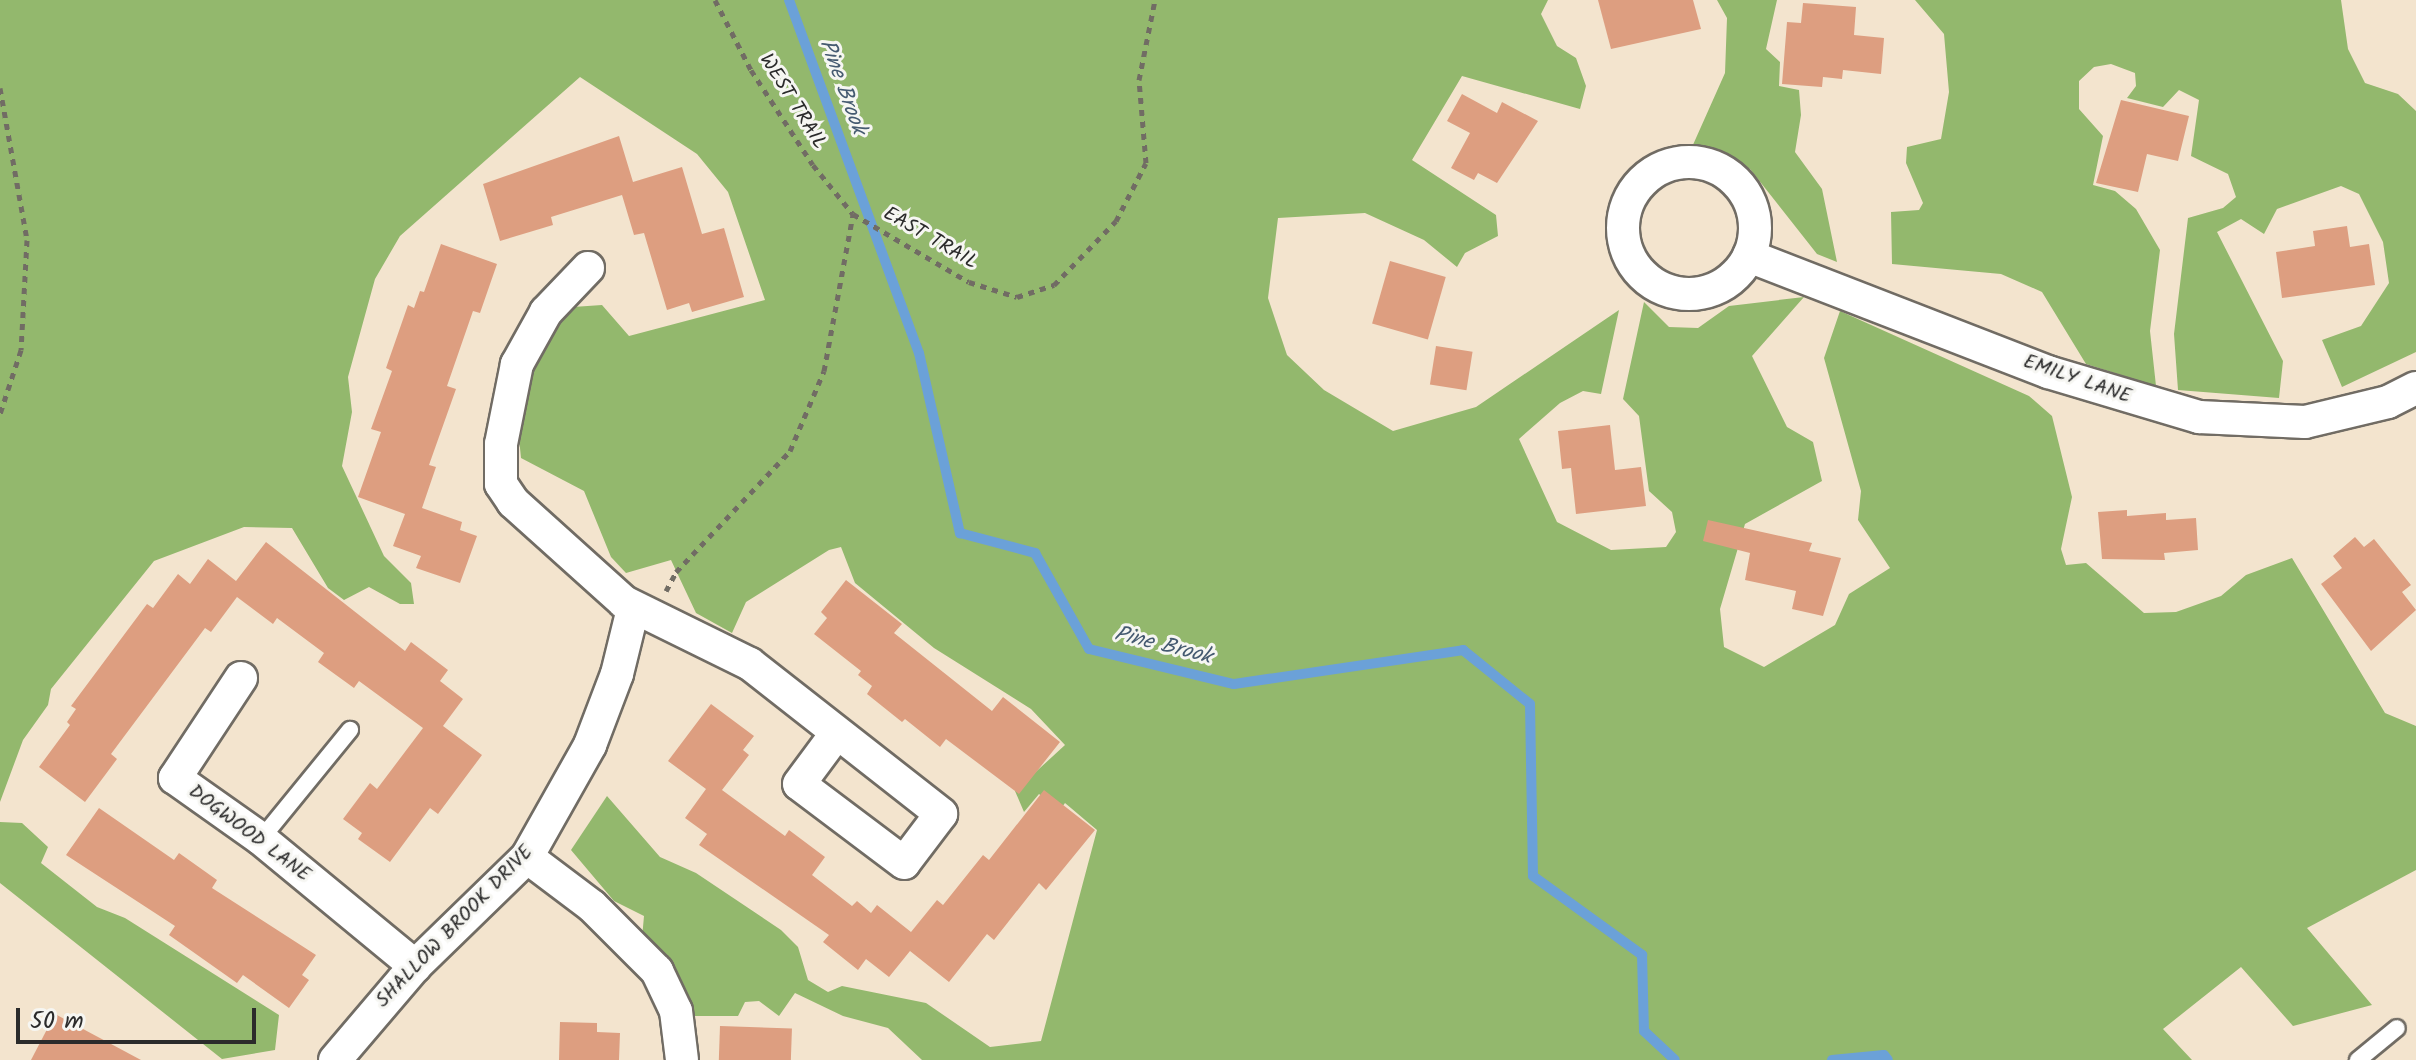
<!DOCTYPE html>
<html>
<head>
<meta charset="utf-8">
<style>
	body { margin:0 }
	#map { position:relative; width:2416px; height:1060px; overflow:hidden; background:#f3e4ce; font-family:Kalam,sans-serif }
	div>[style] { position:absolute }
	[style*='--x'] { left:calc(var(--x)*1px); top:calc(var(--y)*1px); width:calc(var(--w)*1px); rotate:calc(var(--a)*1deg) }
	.forest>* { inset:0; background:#93b86d }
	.stream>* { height:10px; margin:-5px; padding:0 5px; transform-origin:5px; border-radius:5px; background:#6ba1d8 }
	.building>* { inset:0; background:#dd9e80; transform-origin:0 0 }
	.path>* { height:5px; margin-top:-2.5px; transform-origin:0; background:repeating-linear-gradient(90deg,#716c64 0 6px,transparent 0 12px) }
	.roads { filter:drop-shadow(2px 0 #716c64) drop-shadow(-2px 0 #716c64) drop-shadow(0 2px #716c64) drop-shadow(0 -2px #716c64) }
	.lane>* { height:16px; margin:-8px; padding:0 8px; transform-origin:8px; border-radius:8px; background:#fff }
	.street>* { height:32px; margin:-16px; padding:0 16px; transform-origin:16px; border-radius:16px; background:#fff }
	.street>.ring { margin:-16px; padding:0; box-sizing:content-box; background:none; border:32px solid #fff; border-radius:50% }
	span { translate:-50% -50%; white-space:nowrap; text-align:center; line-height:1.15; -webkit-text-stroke:6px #f6f6f2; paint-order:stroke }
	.street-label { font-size:20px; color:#2b2b2b }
	.water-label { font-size:22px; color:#455a70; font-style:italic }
	.scale { position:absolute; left:16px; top:1008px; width:240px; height:36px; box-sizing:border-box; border:4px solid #2b2b2b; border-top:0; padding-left:10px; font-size:24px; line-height:28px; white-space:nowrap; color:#2b2b2b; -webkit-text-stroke:6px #f6f6f2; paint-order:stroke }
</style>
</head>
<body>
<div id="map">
	<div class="forest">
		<i style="clip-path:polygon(0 0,1548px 0,1541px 14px,1557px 46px,1576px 58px,1586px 86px,1580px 109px,1462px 76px,1412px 160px,1496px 215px,1498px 236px,1465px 253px,1457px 267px,1424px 240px,1365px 213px,1278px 218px,1268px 298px,1287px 355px,1324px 390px,1393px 431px,1476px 407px,1619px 310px,1601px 394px,1583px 391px,1560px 403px,1519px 439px,1557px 522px,1611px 550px,1666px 547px,1676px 532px,1672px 512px,1649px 491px,1639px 416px,1623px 399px,1644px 302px,1669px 327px,1698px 328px,1729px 306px,1804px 297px,1752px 356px,1787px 427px,1813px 442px,1822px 481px,1745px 524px,1720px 609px,1724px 647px,1764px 667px,1835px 625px,1849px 594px,1890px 568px,1858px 520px,1861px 491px,1824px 358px,1840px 311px,2029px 396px,2052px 416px,2072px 497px,2061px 549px,2066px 565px,2086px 563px,2144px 613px,2176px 612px,2221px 596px,2246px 575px,2292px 558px,2385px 713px,2416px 726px,2416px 870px,2307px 928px,2372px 1005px,2293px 1026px,2241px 967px,2163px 1029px,2192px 1060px,922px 1060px,888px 1028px,843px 1016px,795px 993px,779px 1016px,759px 1001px,745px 1002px,738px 1016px,691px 1016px,642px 938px,644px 916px,614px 901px,571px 850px,607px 796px,660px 857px,696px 873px,781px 930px,798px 947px,808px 980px,828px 992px,842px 986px,926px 1003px,990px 1047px,1041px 1041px,1097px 830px,1065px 803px,1060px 810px,1039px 794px,1024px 812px,1015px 791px,1065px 745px,1031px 709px,934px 648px,855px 583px,841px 547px,829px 550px,746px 602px,732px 633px,696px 613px,671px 560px,626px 573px,611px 557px,584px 491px,521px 458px,517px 418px,525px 379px,554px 319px,573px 307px,602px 305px,629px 336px,765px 300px,728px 192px,697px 154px,580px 77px,400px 236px,375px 279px,348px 377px,352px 412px,342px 466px,384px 556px,411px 583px,414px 604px,400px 604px,369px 587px,344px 600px,328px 588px,292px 528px,244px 527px,154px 561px,51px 689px,48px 705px,23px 740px,0 802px)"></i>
		<i style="clip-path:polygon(1717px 0,1777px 0,1766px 49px,1780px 62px,1779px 86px,1799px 90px,1801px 115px,1795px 152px,1822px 189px,1837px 262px,1817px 254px,1750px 169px,1716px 151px,1692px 147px,1725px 73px,1727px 18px)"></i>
		<i style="clip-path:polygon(1915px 0,2341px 0,2348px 49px,2365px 83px,2398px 94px,2416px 111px,2416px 352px,2342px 387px,2322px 340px,2361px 326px,2389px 283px,2383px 242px,2359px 194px,2341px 186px,2277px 209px,2264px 234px,2241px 219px,2217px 232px,2283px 361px,2279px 398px,2178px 390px,2174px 334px,2188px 218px,2223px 208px,2236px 197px,2228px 174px,2191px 156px,2199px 100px,2179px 90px,2163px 107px,2127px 98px,2136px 86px,2135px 73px,2111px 64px,2094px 67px,2079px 81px,2079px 109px,2103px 136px,2093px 185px,2115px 191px,2136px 209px,2160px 250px,2150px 331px,2156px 386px,2086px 364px,2042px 292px,2001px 274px,1892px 264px,1891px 212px,1919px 210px,1923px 203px,1906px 163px,1907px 147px,1941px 139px,1949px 92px,1944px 34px)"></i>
		<i style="clip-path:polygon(0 822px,22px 823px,48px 847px,41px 863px,97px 907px,125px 918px,279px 1015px,275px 1050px,222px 1059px,0 883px)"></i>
	</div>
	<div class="stream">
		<i style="--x:789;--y:0;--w:376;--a:69.8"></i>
		<i style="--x:919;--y:353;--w:185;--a:77.2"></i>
		<i style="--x:960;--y:533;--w:78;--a:14.9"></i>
		<i style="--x:1035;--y:553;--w:110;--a:60.6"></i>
		<i style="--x:1089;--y:649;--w:149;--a:13.6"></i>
		<i style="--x:1234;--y:684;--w:232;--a:-8.4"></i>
		<i style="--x:1463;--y:650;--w:86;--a:38.9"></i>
		<i style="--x:1530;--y:704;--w:172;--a:89"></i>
		<i style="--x:1533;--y:876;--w:135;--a:35.9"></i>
		<i style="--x:1642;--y:955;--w:76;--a:88.5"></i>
		<i style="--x:1644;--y:1031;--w:42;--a:43.1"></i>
		<i style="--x:1832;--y:1060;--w:52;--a:-5.5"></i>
		<i style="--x:1884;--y:1055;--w:6;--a:51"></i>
	</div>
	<div class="building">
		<i style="clip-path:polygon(1598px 0,1693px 0,1701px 29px,1611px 49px)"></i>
		<i style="clip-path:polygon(1803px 3px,1856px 7px,1854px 35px,1884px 38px,1881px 74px,1843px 70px,1842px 79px,1823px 77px,1822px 87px,1782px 84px,1787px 22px,1801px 23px)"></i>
		<i style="clip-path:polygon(1462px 94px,1497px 113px,1502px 102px,1538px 121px,1497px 183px,1478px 173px,1474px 180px,1451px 168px,1470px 133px,1447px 121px)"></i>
		<i style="clip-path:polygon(2121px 100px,2189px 116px,2178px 161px,2147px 154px,2138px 192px,2096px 183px)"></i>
		<i style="clip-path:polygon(619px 136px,633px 182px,682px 167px,702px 234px,724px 228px,744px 297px,692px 312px,689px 303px,667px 310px,644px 233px,634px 235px,622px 195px,551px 217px,553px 225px,500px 241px,483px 184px)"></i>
		<i style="clip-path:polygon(2347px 226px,2350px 247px,2369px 244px,2375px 285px,2282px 298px,2276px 252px,2315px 246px,2313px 231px)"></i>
		<i style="clip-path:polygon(441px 244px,497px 264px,480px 313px,473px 311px,447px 386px,456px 389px,429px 465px,436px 467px,422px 508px,462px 522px,460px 530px,477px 536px,460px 583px,416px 568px,421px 556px,393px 546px,405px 514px,358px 497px,381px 432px,371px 429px,392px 371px,386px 368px,408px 305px,414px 308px,420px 291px,424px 292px)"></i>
		<i style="left:1390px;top:261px;width:58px;height:65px;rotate:16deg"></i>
		<i style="left:1436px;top:346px;width:37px;height:39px;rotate:9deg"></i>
		<i style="clip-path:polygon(1610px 425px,1615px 470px,1641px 467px,1646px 506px,1576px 514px,1571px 468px,1562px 469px,1558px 431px)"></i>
		<i style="clip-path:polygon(2127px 510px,2127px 516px,2166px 513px,2166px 520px,2196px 518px,2198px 550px,2164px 553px,2165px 560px,2102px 559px,2098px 512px)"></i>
		<i style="clip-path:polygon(1708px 520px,1812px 543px,1809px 551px,1841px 558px,1823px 616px,1792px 609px,1796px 591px,1745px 580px,1750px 553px,1703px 541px)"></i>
		<i style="clip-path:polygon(2355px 537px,2364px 547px,2374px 539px,2411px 585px,2402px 592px,2416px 610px,2371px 651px,2321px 584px,2342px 568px,2333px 556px)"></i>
		<i style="clip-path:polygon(266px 542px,405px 651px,411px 642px,448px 670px,440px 681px,463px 699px,443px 726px,482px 755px,438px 814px,430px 808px,390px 862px,358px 839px,362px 833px,343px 819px,370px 783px,377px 789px,423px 728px,359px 681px,354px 688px,318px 662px,324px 653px,277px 618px,273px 624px,237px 597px,211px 632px,205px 628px,111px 754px,117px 759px,85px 802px,39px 767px,70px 725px,67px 722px,76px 709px,71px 706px,147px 604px,153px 608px,178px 574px,190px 584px,208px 559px,236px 581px)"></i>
		<i style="clip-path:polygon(846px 580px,902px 624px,894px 633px,992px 711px,1003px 697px,1060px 742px,1019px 794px,946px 739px,940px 747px,905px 719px,902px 722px,867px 694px,872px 686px,858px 675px,861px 671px,814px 634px,827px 618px,821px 612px)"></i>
		<i style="clip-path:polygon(711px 704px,754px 736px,743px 750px,749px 755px,722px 790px,785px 836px,789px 830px,825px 857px,812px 875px,852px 906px,857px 901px,871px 913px,877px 905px,911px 932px,937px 900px,943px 905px,983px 855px,989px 860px,1044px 790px,1095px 830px,1046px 890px,1039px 883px,994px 940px,987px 934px,949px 982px,910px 951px,889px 977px,866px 959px,858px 970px,823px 942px,829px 935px,699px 845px,707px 834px,685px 818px,706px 789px,668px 761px)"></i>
		<i style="clip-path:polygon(99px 808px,174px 860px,179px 853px,217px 880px,212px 888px,316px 955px,302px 975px,309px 980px,289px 1008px,243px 975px,237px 983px,169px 935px,175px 926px,66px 855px)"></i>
		<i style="clip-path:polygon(55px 1014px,141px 1060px,31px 1060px)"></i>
		<i style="clip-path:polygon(560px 1022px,597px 1023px,597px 1032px,620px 1033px,619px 1060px,559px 1060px)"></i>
		<i style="left:720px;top:1026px;width:72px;height:34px;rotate:2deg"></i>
	</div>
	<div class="path">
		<i style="--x:715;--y:0;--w:79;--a:62.8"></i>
		<i style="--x:751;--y:70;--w:113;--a:56.9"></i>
		<i style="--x:813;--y:165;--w:63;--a:50.8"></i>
		<i style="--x:853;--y:214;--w:134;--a:30.4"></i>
		<i style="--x:969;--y:282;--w:50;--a:17.4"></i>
		<i style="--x:1017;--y:297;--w:39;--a:-18"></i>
		<i style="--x:1054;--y:285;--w:89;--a:-45.9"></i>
		<i style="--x:1116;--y:221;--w:65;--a:-62.7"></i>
		<i style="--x:1146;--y:163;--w:83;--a:-94.8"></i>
		<i style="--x:1139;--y:80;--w:82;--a:-78.7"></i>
		<i style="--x:0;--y:88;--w:154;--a:79.9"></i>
		<i style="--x:27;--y:240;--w:110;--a:93.1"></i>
		<i style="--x:21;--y:350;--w:67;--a:108.2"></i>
		<i style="--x:666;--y:591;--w:21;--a:-62"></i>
		<i style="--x:676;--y:572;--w:166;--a:-46.7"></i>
		<i style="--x:790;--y:451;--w:87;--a:-67"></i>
		<i style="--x:824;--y:371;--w:160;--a:-79.5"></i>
	</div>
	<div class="roads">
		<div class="lane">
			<i style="--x:261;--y:839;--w:141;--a:-50.8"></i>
			<i style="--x:2358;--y:1060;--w:50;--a:-39.4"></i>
		</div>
		<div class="street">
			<i class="ring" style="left:1623px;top:162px;width:100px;height:100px"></i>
			<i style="--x:1749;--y:256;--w:321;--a:21.2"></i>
			<i style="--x:2048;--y:372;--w:158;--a:16.6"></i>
			<i style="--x:2199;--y:417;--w:106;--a:2.7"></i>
			<i style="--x:2305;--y:422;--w:85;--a:-13.5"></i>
			<i style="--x:2388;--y:402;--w:31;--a:-27"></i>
			<i style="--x:588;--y:268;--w:61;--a:133.7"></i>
			<i style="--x:546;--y:312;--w:60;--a:119.1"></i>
			<i style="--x:517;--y:364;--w:82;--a:101.3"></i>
			<i style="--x:501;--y:444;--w:40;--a:90"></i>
			<i style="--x:501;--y:484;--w:22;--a:56"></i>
			<i style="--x:513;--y:502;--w:149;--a:42"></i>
			<i style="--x:624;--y:602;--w:140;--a:26.2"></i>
			<i style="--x:750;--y:664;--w:243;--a:38.1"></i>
			<i style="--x:941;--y:814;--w:61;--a:127.1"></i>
			<i style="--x:904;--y:863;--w:131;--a:-143"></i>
			<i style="--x:799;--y:784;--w:62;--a:-53.5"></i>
			<i style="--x:241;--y:678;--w:120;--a:123.4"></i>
			<i style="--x:175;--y:778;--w:105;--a:35.3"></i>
			<i style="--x:261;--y:839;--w:200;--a:39.5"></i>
			<i style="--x:527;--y:857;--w:81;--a:37"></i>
			<i style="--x:592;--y:906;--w:92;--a:45"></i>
			<i style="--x:657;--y:971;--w:44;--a:64.6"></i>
			<i style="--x:676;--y:1011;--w:49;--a:83"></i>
			<i style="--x:335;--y:1060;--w:123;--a:-49.6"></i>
			<i style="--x:415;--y:966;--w:156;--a:-44.2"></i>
			<i style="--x:527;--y:857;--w:129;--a:-60.6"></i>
			<i style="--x:590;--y:745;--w:76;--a:-69.2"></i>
			<i style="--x:617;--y:674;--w:67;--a:-76.2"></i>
		</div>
	</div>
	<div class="street-label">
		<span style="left:792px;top:102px;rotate:58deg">WEST TRAIL</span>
		<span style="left:930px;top:239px;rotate:30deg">EAST TRAIL</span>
		<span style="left:2077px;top:380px;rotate:19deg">EMILY LANE</span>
		<span style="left:249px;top:834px;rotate:37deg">DOGWOOD LANE</span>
		<span style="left:455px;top:927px;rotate:-46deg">SHALLOW BROOK DRIVE</span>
	</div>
	<div class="water-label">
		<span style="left:842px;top:87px;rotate:70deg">Pine Brook</span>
		<span style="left:1163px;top:646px;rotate:14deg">Pine Brook</span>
	</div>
	<div class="scale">50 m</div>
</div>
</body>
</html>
